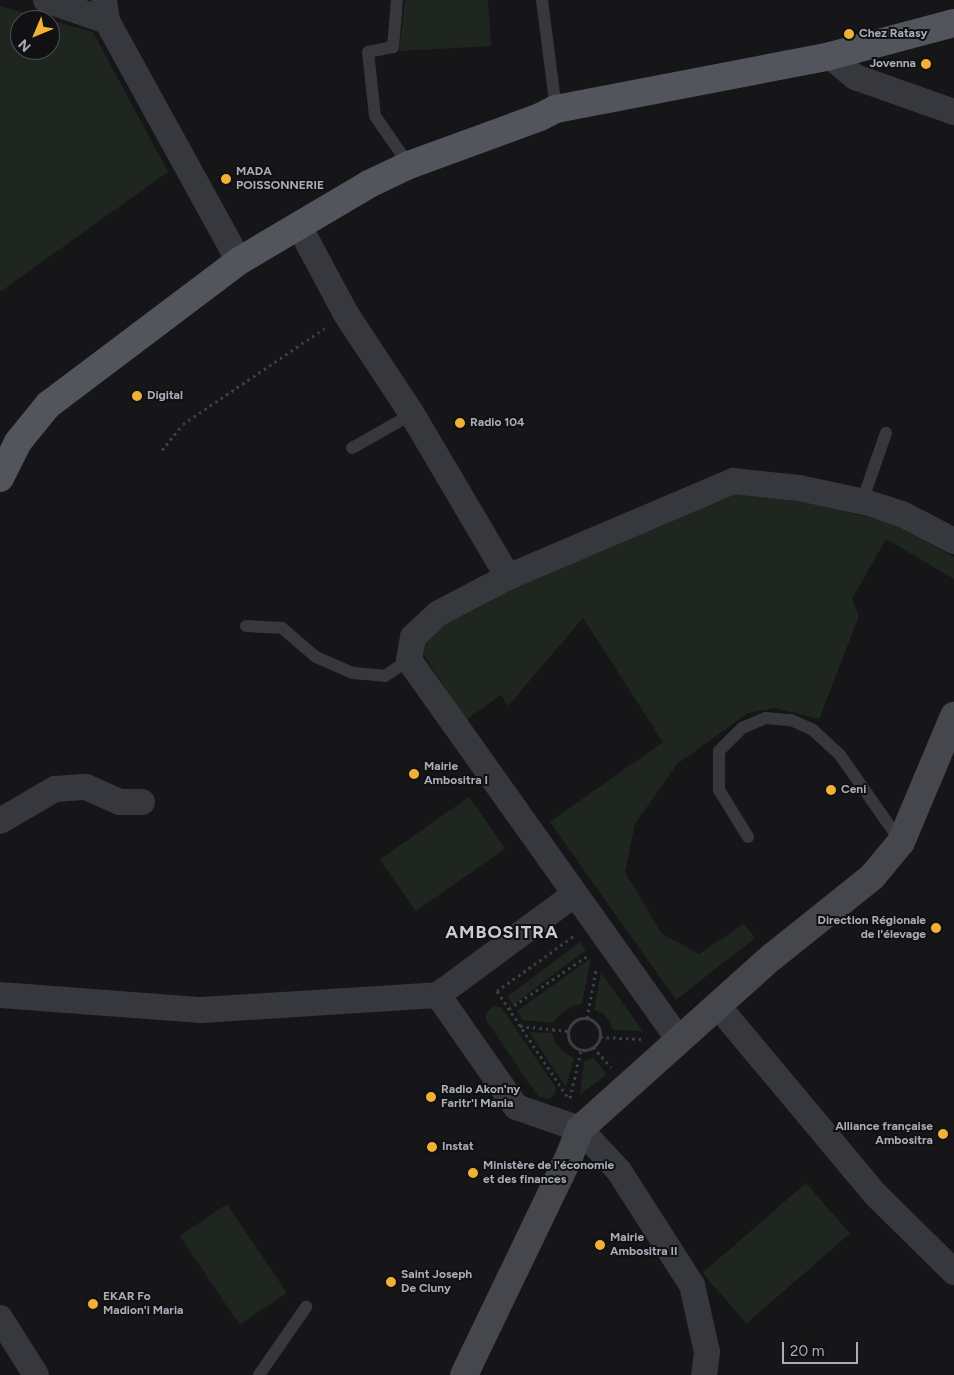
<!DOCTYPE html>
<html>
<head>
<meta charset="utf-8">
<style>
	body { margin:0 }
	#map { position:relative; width:954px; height:1375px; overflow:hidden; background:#161618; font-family:Figtree,sans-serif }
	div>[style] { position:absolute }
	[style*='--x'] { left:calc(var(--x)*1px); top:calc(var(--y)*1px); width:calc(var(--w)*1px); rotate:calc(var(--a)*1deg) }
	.green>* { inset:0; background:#1e261f; transform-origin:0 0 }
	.path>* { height:3px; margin-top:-1.5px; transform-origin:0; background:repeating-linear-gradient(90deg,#3d3f44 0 2.5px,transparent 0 6.5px) }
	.path>.ring { margin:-1.5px; padding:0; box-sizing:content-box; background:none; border:3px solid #3d3f44; border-radius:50% }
	.lane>* { height:12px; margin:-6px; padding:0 6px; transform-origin:6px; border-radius:6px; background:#37383d }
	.street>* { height:26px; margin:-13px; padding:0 13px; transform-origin:13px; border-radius:13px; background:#37383d }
	.secondary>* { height:28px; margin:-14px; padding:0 14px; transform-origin:14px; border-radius:14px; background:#45474d }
	.primary>* { height:28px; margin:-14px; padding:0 14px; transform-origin:14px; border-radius:14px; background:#53555c }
	.dots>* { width:14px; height:14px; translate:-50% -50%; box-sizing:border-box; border:2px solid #111113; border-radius:50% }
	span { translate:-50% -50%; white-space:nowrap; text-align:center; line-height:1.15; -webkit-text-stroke:4px #111113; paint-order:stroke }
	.poi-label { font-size:12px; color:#a8adb8; font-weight:700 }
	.left { translate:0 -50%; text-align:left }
	.right { translate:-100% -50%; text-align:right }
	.district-label { font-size:18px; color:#c9ccd4; font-weight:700; letter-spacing:1px }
	.north { position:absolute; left:10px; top:10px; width:50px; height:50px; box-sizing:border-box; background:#111113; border:1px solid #4d4f55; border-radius:50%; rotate:225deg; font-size:14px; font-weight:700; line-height:20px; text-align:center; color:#a8adb8 }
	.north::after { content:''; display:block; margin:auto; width:18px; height:22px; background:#f2b134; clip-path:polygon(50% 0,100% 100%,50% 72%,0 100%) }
	.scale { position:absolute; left:782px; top:1342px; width:76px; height:22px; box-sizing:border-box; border:2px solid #a8adb8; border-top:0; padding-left:6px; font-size:15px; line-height:18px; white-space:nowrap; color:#a8adb8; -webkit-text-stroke:4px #111113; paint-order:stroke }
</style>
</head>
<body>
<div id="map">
	<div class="green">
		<i style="clip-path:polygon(405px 0,488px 0,491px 46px,399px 51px)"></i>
		<i style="clip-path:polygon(evenodd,0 6px,93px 32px,168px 172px,0 292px,0 6px,20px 20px,50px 20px,50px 50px,20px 50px,20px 20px)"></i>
		<i style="clip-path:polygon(733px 492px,823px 505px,896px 525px,954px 557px,954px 579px,886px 539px,852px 599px,859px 616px,819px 719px,775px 708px,748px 713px,677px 764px,635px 824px,625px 872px,662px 934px,699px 954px,744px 924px,755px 938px,676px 1000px,550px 822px,663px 742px,583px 618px,508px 706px,501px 695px,466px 720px,422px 652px,428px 633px,467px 610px,627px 535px)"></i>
		<i style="left:469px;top:797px;width:63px;height:109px;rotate:55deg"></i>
		<i style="left:580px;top:942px;width:10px;height:91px;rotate:53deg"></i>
		<i style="clip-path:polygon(591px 958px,582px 1004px,572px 1006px,559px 1015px,553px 1023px,522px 1020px,517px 1011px)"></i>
		<i style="clip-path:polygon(601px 973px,643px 1031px,613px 1030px,609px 1020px,602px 1013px,594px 1010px)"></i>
		<i style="clip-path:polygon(494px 1006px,502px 1008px,556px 1088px,555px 1094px,549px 1099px,538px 1096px,486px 1020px,486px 1013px)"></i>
		<i style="clip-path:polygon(529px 1032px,552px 1033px,556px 1044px,564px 1052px,574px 1058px,566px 1087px)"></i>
		<i style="clip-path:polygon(593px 1058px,607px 1074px,580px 1095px,584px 1062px)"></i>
		<i style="left:806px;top:1183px;width:67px;height:137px;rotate:49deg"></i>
		<i style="left:227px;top:1204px;width:107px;height:57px;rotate:56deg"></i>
	</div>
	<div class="path">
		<i style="--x:162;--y:450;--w:33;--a:-51"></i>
		<i style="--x:183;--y:424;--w:171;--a:-34.1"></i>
		<i style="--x:509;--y:1009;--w:94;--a:-34.2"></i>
		<i style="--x:587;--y:1018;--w:49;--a:-79.4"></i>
		<i class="ring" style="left:568px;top:1018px;width:29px;height:29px"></i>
		<i style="--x:520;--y:1026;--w:48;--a:5.9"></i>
		<i style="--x:600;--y:1037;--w:42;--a:2.7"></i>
		<i style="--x:593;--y:1047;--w:27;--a:48"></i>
		<i style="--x:567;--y:1096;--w:126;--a:-123.7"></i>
		<i style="--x:497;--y:991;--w:96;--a:-35.7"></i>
		<i style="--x:570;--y:1098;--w:49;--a:-77.1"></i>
	</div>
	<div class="lane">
		<i style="--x:397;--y:0;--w:47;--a:94.9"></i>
		<i style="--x:393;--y:47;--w:25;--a:169"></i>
		<i style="--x:368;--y:52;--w:64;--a:83.8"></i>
		<i style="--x:375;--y:116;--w:60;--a:55.2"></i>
		<i style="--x:542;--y:0;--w:110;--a:82.7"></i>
		<i style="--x:352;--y:448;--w:69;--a:-29.5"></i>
		<i style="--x:865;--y:502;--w:6;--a:-99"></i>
		<i style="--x:864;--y:496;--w:67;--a:-70.8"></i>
		<i style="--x:246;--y:626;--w:36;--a:3"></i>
		<i style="--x:282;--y:628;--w:45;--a:40.5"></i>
		<i style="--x:316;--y:657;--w:40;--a:23.4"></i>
		<i style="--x:353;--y:673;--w:32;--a:5"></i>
		<i style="--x:385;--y:676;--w:29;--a:-34"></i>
		<i style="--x:748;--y:837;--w:55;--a:-121.7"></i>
		<i style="--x:719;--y:790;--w:39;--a:-90"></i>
		<i style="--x:719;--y:751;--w:33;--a:-45"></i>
		<i style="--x:742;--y:728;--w:26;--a:-23"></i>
		<i style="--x:766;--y:718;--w:25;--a:5"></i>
		<i style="--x:791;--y:720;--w:24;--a:24"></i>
		<i style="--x:813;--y:730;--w:37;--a:43"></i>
		<i style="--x:840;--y:755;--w:106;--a:55"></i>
		<i style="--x:259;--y:1375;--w:83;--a:-55.3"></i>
	</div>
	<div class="street">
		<i style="--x:46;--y:0;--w:65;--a:19"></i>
		<i style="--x:104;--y:0;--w:21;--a:82"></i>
		<i style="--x:107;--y:21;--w:274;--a:61.2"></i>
		<i style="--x:830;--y:56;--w:33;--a:40"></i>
		<i style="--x:855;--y:77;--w:105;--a:19.5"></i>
		<i style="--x:299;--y:226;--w:100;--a:61.9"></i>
		<i style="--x:346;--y:314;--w:120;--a:56.6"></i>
		<i style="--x:412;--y:414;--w:189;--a:59.5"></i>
		<i style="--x:0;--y:821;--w:64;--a:-30.2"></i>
		<i style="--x:55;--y:789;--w:31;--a:-4"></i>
		<i style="--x:86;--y:787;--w:37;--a:24"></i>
		<i style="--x:120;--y:802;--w:22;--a:0"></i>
		<i style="--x:0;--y:995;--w:202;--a:4.3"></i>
		<i style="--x:201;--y:1010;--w:237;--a:-3.6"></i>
		<i style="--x:438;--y:995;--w:170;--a:-36.4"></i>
		<i style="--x:438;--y:995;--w:136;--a:55.1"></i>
		<i style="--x:516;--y:1107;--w:68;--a:19"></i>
		<i style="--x:580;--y:1129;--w:57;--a:47.1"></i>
		<i style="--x:619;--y:1171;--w:135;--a:57.4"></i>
		<i style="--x:692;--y:1285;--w:69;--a:77.4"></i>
		<i style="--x:707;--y:1352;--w:23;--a:97"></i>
		<i style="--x:717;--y:1005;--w:246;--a:50.1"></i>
		<i style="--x:875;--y:1194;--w:111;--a:44.6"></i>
		<i style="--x:679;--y:1040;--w:466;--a:-125.4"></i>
		<i style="--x:409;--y:660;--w:23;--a:-80"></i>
		<i style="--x:413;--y:637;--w:35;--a:-43"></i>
		<i style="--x:439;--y:613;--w:78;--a:-27.6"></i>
		<i style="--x:508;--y:577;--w:245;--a:-23.1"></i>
		<i style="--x:733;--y:481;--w:66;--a:6.1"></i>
		<i style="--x:799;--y:488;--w:67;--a:12"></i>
		<i style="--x:865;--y:502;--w:39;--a:18"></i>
		<i style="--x:902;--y:514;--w:59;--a:27.4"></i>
		<i style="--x:0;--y:1318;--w:67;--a:57.7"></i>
	</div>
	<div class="secondary">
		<i style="--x:464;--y:1375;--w:242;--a:-64.3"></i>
		<i style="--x:569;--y:1157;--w:30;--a:-69"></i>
		<i style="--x:580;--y:1129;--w:258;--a:-41.9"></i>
		<i style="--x:772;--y:957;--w:128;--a:-38.7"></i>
		<i style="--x:872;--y:877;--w:45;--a:-50.4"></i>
		<i style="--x:901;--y:842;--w:137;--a:-67.2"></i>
	</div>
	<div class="primary">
		<i style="--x:0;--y:478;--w:40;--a:-63.4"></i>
		<i style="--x:18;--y:442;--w:48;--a:-51"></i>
		<i style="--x:48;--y:405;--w:239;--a:-37"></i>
		<i style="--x:239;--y:261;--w:151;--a:-30.6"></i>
		<i style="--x:369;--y:184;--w:44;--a:-25.4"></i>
		<i style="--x:409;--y:165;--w:140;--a:-20.1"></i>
		<i style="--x:540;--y:117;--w:18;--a:-27"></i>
		<i style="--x:556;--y:109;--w:279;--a:-10.9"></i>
		<i style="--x:830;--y:56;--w:128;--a:-14.9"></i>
	</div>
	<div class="dots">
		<i style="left:849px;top:34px;background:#f2b134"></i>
		<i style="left:926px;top:64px;background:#f2b134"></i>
		<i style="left:226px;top:179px;background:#f2b134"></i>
		<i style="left:137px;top:396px;background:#f2b134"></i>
		<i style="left:460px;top:423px;background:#f2b134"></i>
		<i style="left:414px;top:774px;background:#f2b134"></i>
		<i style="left:831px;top:790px;background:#f2b134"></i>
		<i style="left:936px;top:928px;background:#f2b134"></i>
		<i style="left:431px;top:1097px;background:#f2b134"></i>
		<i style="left:943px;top:1134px;background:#f2b134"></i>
		<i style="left:432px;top:1147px;background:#f2b134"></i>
		<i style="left:473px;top:1173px;background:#f2b134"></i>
		<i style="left:600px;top:1245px;background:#f2b134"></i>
		<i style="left:391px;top:1282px;background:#f2b134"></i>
		<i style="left:93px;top:1304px;background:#f2b134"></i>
	</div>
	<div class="poi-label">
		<span class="left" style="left:859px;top:34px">Chez Ratasy</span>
		<span class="right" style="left:916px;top:64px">Jovenna</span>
		<span class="left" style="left:236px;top:179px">MADA<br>POISSONNERIE</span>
		<span class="left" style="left:147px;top:396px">Digital</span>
		<span class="left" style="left:470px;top:423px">Radio 104</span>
		<span class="left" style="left:424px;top:774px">Mairie<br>Ambositra I</span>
		<span class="left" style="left:841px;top:790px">Ceni</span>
		<span class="right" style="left:926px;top:928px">Direction Régionale<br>de l'élevage</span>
		<span class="left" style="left:441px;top:1097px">Radio Akon'ny<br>Faritr'I Mania</span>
		<span class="right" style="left:933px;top:1134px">Alliance française<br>Ambositra</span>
		<span class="left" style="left:442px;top:1147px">Instat</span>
		<span class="left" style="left:483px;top:1173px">Ministère de l'économie<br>et des finances</span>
		<span class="left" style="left:610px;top:1245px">Mairie<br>Ambositra II</span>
		<span class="left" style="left:401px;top:1282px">Saint Joseph<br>De Cluny</span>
		<span class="left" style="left:103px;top:1304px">EKAR Fo<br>Madion'i Maria</span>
	</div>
	<div class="district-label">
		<span style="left:502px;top:932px">AMBOSITRA</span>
	</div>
	<div class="north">N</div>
	<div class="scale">20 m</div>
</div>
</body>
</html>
